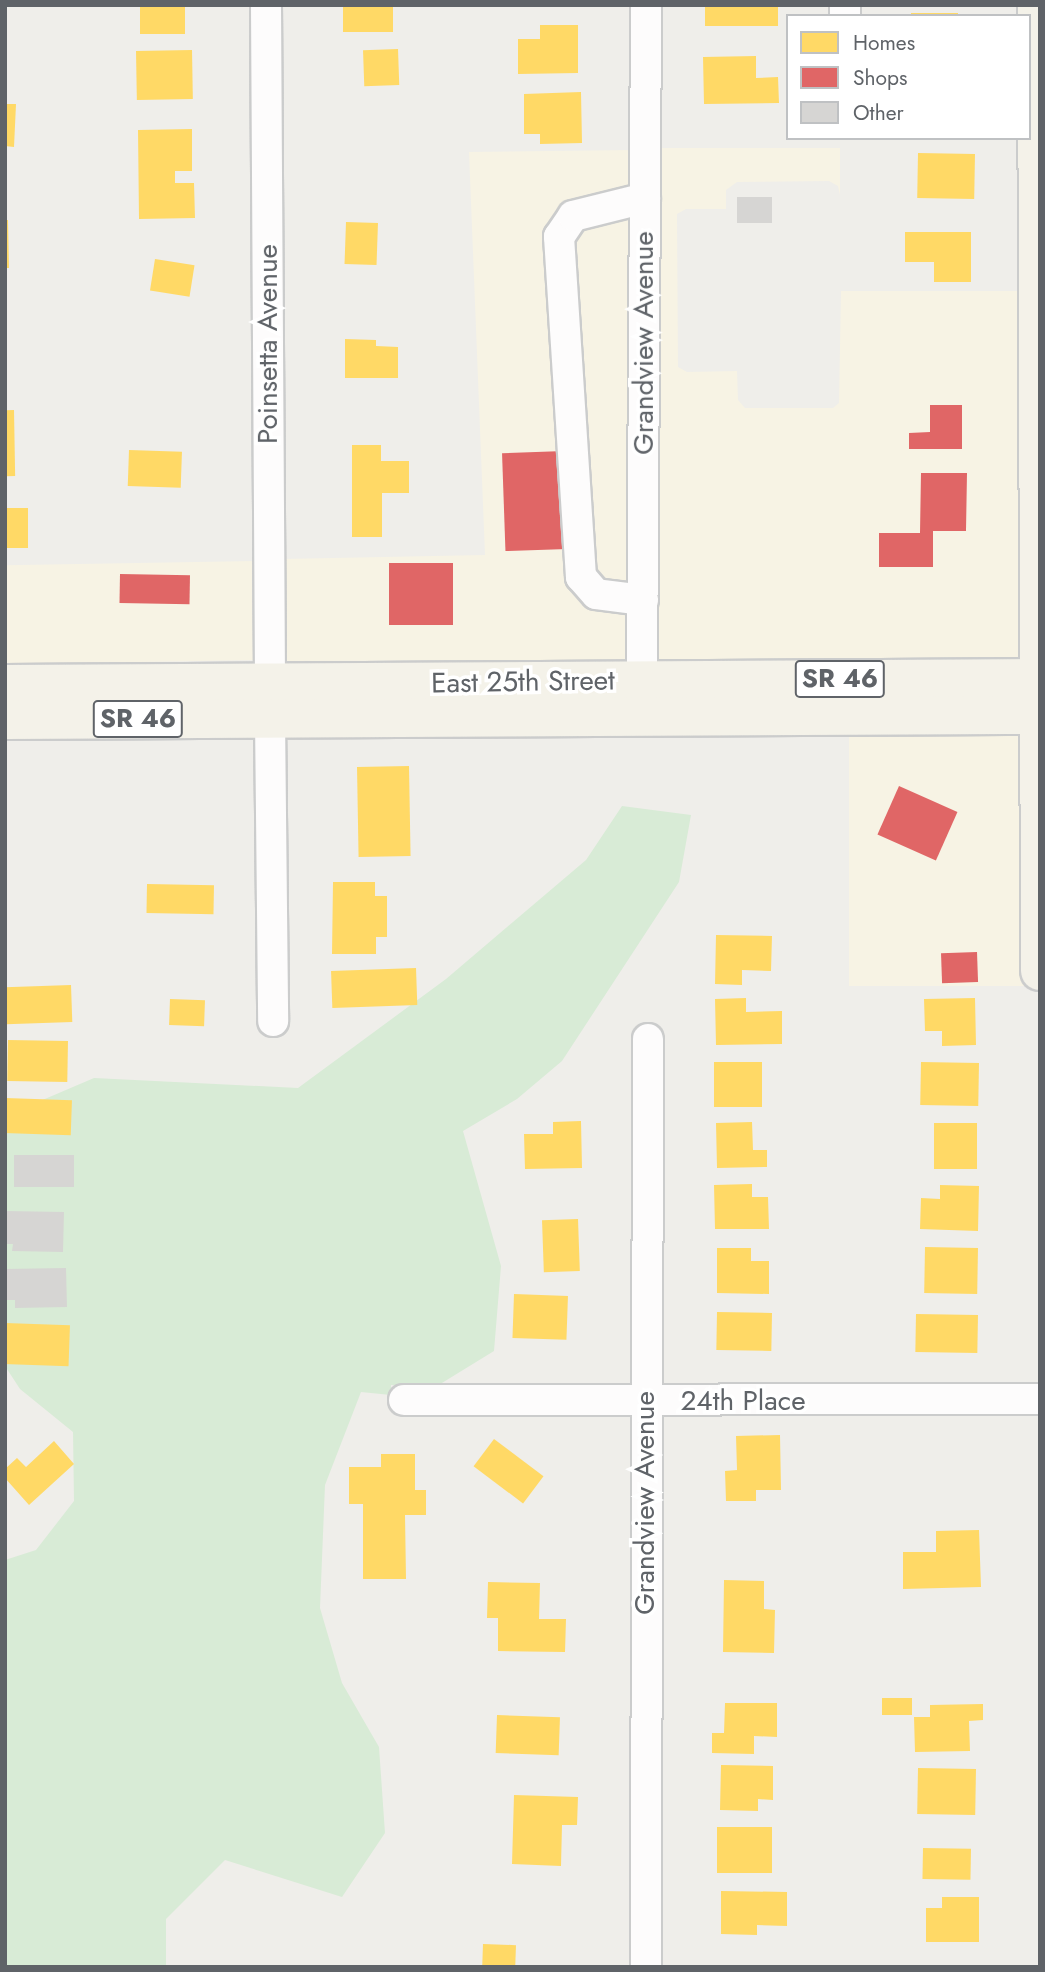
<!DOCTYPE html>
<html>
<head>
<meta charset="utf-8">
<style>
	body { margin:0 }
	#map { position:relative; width:1045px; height:1972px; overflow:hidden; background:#efeeea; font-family:Jost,sans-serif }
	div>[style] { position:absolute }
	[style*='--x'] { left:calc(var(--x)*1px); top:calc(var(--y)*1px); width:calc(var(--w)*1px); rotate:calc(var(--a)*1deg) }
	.commercial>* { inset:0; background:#f7f3e4; transform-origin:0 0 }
	.green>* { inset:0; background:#d8ebd6 }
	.homes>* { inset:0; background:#ffd966; transform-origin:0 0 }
	.shops>* { inset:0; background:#e06666; transform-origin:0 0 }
	.building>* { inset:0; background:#d6d5d3; transform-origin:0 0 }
	.roads { filter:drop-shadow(2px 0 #cbcccc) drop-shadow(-2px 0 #cbcccc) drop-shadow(0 2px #cbcccc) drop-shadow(0 -2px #cbcccc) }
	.minor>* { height:30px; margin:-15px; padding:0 15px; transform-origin:15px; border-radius:15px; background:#fdfcfc }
	.major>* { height:38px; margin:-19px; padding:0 19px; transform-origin:19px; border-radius:19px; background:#f4f2e9 }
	span { translate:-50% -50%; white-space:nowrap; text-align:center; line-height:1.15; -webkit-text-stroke:7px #fff; paint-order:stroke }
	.shield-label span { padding:2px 5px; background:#fff; border:2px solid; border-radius:5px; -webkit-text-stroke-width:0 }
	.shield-label { font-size:26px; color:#5f6368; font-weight:700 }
	.street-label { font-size:28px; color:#5f6368 }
	.frame { position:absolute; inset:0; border:7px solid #5f6368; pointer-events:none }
	.legend { position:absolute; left:786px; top:14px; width:245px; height:126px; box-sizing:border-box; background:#fff; border:2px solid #bfc1c3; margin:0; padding:9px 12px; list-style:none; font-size:21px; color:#5f6368 }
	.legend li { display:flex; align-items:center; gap:14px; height:35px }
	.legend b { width:35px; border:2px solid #bfc1c3 }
</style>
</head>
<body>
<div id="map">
	<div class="commercial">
		<i style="clip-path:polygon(657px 148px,840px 148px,840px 195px,838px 186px,829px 181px,737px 182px,726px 190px,726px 209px,686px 209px,677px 214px,678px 367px,687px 372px,737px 371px,738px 400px,745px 408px,833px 408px,839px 403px,841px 291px,1021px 291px,1021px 659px,657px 659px)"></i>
		<i style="clip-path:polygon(633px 150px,628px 660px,285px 661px,282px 559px,485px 555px,469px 152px)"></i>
		<i style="left:255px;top:561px;width:99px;height:250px;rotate:89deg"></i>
		<i style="left:849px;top:732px;width:176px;height:254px"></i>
	</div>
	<div class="green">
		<i style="clip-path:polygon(622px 806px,691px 815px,679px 882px,562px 1061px,517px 1099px,463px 1131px,501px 1266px,494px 1351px,437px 1386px,391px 1385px,391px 1395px,361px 1392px,325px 1485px,320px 1608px,342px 1683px,379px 1747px,385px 1833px,342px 1897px,225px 1860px,166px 1919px,166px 1967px,5px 1967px,5px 1560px,36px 1550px,74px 1501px,73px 1432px,20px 1389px,5px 1366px,5px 1116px,94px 1078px,298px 1088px,446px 979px,586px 860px)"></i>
	</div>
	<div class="homes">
		<i style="left:140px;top:5px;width:45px;height:29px"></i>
		<i style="left:343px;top:5px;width:50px;height:27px"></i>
		<i style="left:705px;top:5px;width:73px;height:21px"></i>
		<i style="left:911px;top:13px;width:47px;height:3px"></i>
		<i style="clip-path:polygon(540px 25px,578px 25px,578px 73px,518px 74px,518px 39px,540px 39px)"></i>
		<i style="left:398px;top:49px;width:36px;height:35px;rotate:88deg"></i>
		<i style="left:192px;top:50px;width:49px;height:56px;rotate:89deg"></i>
		<i style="clip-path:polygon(756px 56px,756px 78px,778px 77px,779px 103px,704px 104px,703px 57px)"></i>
		<i style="clip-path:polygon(581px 92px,582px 143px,540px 144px,540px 134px,524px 134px,524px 94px)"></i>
		<i style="clip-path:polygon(5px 104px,16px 104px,14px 147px,5px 146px)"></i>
		<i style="clip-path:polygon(192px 129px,192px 171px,175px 171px,175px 183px,194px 183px,195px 218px,139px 219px,138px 130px)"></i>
		<i style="left:918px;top:153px;width:57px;height:45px;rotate:1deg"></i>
		<i style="clip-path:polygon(5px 220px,8px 220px,9px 268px,5px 268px)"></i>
		<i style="left:346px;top:222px;width:32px;height:42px;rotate:2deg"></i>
		<i style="clip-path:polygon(905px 232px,971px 232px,971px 282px,934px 282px,934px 262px,905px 262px)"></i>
		<i style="left:155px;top:259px;width:40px;height:32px;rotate:9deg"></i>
		<i style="clip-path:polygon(345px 339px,376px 340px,376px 346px,398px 347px,398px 378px,345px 378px)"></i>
		<i style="left:14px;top:410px;width:66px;height:9px;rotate:89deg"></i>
		<i style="clip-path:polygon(352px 445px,381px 445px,381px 461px,409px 461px,409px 493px,382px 493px,382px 537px,352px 537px)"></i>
		<i style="left:129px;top:450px;width:53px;height:36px;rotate:2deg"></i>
		<i style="left:5px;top:508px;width:23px;height:40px"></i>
		<i style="left:409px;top:766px;width:90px;height:52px;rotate:89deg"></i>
		<i style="clip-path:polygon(333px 882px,375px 882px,375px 896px,387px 896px,387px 937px,376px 937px,376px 954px,332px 954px)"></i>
		<i style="left:147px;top:884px;width:67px;height:29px;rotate:1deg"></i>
		<i style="clip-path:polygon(716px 935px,772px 936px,771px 971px,742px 970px,742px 985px,715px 984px)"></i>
		<i style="left:416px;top:968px;width:37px;height:85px;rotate:88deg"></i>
		<i style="left:71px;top:985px;width:37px;height:66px;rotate:88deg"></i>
		<i style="clip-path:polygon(746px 998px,746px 1012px,782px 1011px,782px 1044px,716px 1045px,715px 999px)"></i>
		<i style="clip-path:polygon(975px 998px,976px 1045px,942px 1046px,942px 1031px,925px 1031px,924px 999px)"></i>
		<i style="left:170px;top:999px;width:35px;height:26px;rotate:2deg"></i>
		<i style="left:8px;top:1040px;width:60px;height:41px;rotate:1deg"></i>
		<i style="left:714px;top:1062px;width:48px;height:45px"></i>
		<i style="left:921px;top:1062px;width:58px;height:43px;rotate:1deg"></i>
		<i style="left:5px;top:1098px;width:67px;height:35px;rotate:2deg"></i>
		<i style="clip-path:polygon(581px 1121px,582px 1168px,525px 1169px,524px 1134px,553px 1134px,553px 1122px)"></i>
		<i style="clip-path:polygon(752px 1122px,753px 1150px,767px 1150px,767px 1167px,717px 1168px,716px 1123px)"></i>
		<i style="left:934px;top:1123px;width:43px;height:46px"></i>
		<i style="clip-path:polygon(752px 1184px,752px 1197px,768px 1197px,769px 1229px,715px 1229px,714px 1185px)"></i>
		<i style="clip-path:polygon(940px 1185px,979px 1186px,978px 1231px,920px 1229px,921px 1198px,940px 1199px)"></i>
		<i style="left:578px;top:1219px;width:52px;height:36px;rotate:88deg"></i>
		<i style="left:925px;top:1247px;width:53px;height:46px;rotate:1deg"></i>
		<i style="clip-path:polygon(717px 1248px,751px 1248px,751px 1261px,769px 1261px,769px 1294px,717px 1293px)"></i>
		<i style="left:514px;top:1294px;width:54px;height:44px;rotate:2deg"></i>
		<i style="left:717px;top:1312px;width:55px;height:38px;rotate:1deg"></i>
		<i style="left:916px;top:1314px;width:62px;height:38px;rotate:1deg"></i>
		<i style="left:5px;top:1323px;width:65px;height:41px;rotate:2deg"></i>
		<i style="clip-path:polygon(780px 1435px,781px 1490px,756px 1490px,756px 1501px,726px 1501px,725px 1471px,737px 1470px,736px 1436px)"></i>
		<i style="left:494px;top:1439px;width:62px;height:34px;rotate:37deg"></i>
		<i style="clip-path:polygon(54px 1441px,74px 1464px,29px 1505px,5px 1478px,5px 1469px,17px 1458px,26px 1467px)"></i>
		<i style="clip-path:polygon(381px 1454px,415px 1454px,415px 1490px,426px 1490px,426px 1515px,405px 1515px,406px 1579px,363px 1579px,363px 1504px,349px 1504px,349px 1467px,381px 1467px)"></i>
		<i style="clip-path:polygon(979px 1530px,981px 1587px,903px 1589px,903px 1552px,936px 1552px,936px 1531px)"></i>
		<i style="clip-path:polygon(724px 1580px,764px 1581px,764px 1609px,775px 1610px,774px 1653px,723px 1652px)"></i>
		<i style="clip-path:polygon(488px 1582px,540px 1583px,539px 1619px,566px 1619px,565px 1652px,498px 1651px,498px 1618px,487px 1618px)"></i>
		<i style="left:882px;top:1698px;width:30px;height:17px"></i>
		<i style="clip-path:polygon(725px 1703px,777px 1703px,777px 1737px,754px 1736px,754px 1754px,712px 1753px,712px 1733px,724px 1733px)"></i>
		<i style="clip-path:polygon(983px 1704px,983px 1720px,969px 1721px,970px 1751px,915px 1752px,914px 1717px,930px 1717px,930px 1705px)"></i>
		<i style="left:497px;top:1715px;width:63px;height:38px;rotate:2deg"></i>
		<i style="clip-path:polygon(721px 1765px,773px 1766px,773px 1800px,758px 1799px,758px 1811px,720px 1810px)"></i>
		<i style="left:918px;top:1768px;width:58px;height:46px;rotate:1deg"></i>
		<i style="clip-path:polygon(514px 1795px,578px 1797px,577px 1825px,562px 1825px,561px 1866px,512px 1864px)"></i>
		<i style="left:772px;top:1827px;width:46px;height:55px;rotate:90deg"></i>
		<i style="left:923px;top:1848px;width:48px;height:31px;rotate:1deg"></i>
		<i style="clip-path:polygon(721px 1891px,787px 1892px,787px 1926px,757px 1925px,757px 1935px,721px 1934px)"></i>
		<i style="clip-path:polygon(942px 1897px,979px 1897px,979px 1942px,926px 1942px,926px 1908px,942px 1908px)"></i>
		<i style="left:483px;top:1944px;width:33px;height:23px;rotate:2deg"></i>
	</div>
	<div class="shops">
		<i style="clip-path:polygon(930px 405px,962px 405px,962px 449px,909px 449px,909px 433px,930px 432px)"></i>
		<i style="left:564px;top:451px;width:98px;height:62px;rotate:88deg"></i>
		<i style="clip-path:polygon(921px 473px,967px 473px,966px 531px,933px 531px,933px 567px,879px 567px,879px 533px,920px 533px)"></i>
		<i style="left:389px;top:563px;width:64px;height:62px"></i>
		<i style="left:120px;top:574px;width:70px;height:29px;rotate:1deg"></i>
		<i style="left:899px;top:786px;width:64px;height:53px;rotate:24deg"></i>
		<i style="left:977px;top:952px;width:30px;height:36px;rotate:88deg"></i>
	</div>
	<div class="building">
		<i style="left:737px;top:197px;width:35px;height:26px"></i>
		<i style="left:74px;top:1155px;width:32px;height:60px;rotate:90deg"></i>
		<i style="clip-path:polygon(5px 1211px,64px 1212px,63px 1252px,12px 1251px,13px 1244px,5px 1244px)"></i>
		<i style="clip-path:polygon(66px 1268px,67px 1307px,15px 1308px,15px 1300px,5px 1300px,5px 1269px)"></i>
	</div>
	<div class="roads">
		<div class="minor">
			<i style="--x:266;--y:5;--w:678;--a:89.66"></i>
			<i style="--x:845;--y:16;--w:11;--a:-90"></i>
			<i style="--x:643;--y:600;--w:47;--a:-172.7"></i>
			<i style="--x:596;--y:594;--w:23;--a:-131"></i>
			<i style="--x:581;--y:577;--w:341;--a:-93.7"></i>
			<i style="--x:559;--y:237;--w:25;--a:-56"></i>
			<i style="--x:573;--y:216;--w:74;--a:-14"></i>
			<i style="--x:642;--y:681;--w:676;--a:-89.66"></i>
			<i style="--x:270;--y:718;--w:303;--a:89.4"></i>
			<i style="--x:404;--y:1400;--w:636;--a:-0.09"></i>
			<i style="--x:646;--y:1967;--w:928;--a:-89.88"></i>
		</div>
		<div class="major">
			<i style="--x:1037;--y:5;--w:966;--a:89.82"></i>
			<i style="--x:5;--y:684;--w:1035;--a:-0.33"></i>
			<i style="--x:5;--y:720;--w:1035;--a:-0.28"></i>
		</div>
	</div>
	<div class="shield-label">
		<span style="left:840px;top:679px">SR 46</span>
		<span style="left:138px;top:719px">SR 46</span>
	</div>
	<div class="street-label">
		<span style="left:644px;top:343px;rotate:-90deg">Grandview Avenue</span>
		<span style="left:268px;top:344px;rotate:-90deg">Poinsetta Avenue</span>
		<span style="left:523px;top:682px;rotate:-1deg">East 25th Street</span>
		<span style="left:743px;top:1401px">24th Place</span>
		<span style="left:645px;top:1503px;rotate:-90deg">Grandview Avenue</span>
	</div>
	<div class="frame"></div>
	<ul class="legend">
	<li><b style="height:19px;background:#ffd966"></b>Homes</li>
	<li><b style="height:19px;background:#e06666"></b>Shops</li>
	<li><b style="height:19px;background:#d6d5d3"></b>Other</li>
	</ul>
</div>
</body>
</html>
